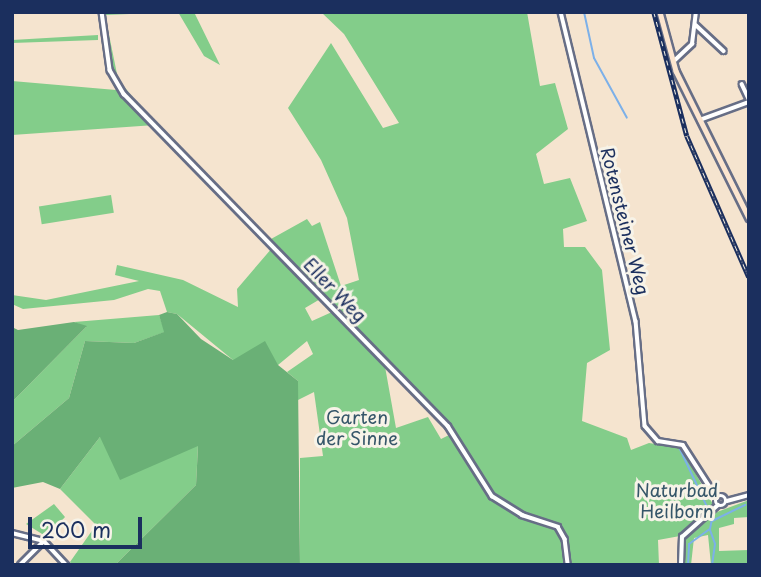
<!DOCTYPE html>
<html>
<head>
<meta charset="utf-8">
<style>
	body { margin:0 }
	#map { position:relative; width:761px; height:577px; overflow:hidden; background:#f5e4cf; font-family:"Playpen Sans",sans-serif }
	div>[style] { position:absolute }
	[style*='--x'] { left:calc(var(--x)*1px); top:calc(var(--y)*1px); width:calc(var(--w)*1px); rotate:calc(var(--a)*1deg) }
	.green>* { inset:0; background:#83cd8a; transform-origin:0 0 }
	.forest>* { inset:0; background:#6ab076 }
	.stream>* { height:2px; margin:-1px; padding:0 1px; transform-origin:1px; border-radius:1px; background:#7cb0e9 }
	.roads { filter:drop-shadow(2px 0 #676e86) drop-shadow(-2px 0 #676e86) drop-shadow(0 2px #676e86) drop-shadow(0 -2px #676e86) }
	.minor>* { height:3.5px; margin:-1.75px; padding:0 1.75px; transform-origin:1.75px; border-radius:1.75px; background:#fff }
	.minor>.ring { margin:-1.75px; padding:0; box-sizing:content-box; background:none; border:3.5px solid #fff; border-radius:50% }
	.secondary>* { height:4.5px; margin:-2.25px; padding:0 2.25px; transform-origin:2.25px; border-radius:2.25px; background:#fce5cf }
	.rail>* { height:4.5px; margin-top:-2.25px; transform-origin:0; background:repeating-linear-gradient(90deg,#f7f3e8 0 5px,#1b2f5e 0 10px); box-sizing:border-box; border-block:2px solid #1b2f5e }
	span { translate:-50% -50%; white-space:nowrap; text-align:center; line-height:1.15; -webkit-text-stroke:6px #f7f3e8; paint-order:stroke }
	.street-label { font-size:18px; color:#1b2f5e }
	.park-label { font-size:18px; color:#355669 }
	.frame { position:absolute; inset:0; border:14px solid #1b2f5e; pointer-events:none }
	.scale { position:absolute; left:28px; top:517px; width:114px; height:32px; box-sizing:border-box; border:4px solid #1b2f5e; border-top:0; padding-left:9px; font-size:21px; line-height:24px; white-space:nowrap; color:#1b2f5e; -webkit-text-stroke:5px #f7f3e8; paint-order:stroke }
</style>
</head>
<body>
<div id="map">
	<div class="green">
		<i style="clip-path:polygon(105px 12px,194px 12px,220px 65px,204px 56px,178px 12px,105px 15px,118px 79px,155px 125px,12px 135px,12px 81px,116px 90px,107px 73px)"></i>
		<i style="clip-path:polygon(evenodd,321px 12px,527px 12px,540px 86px,555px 83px,568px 129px,536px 154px,544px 184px,570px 178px,587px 221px,563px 229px,564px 247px,585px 247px,602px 270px,610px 350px,587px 363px,582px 421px,627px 438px,631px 450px,649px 443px,681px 448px,714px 506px,680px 536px,658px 540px,659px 565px,300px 565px,300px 458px,323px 456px,314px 392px,298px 400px,298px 381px,287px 372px,313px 354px,307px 341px,278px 365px,233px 360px,177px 314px,167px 312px,160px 291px,148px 289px,114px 300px,23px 309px,12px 304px,12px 295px,46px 300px,139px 281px,115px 275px,117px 265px,183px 280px,238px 307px,237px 289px,272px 248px,271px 239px,307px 219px,312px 226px,320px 222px,341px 286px,359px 280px,347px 218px,321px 160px,288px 108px,331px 43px,383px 128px,399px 123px,344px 34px,321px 12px,322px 298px,332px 312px,312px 321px,305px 308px,322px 298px,321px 12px,384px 361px,453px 433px,441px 439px,428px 417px,396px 428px,384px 361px)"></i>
		<i style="clip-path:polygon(98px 35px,98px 40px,12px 43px,12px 40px)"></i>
		<i style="left:111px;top:195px;width:18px;height:73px;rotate:81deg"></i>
		<i style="clip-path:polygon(159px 315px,165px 332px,134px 343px,85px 341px,69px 398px,12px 446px,12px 402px,86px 327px,74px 322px)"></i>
		<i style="clip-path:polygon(100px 437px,198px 445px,196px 485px,115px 565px,72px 565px,70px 562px,96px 525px,60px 489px)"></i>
		<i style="clip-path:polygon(749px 500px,749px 517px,734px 518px,734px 524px,719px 528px,719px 551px,749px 550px,749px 565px,711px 565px,708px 535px,694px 538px,691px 565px,684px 565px,686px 537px,717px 512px)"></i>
		<i style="clip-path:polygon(54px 504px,65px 517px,47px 537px,26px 524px)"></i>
	</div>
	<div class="forest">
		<i style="clip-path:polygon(167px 312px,177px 314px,201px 339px,233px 360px,265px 341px,278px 365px,298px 381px,300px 565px,115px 565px,196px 485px,198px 446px,120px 480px,100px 437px,60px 489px,43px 482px,12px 488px,12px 446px,69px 398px,85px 341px,134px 343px,164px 332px,159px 315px)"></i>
		<i style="clip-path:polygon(74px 322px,87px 326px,12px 402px,12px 327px,18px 330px)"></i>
	</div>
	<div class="stream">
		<i style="--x:584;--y:12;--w:47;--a:77.7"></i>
		<i style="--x:594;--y:58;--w:68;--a:61.2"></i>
		<i style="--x:679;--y:447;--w:68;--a:64.9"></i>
		<i style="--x:712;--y:521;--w:37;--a:-26"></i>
		<i style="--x:710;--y:530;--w:15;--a:70"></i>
		<i style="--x:715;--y:544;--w:21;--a:98"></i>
		<i style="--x:688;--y:565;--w:21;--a:-87"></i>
		<i style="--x:689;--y:544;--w:26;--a:-36"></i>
		<i style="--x:710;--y:529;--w:10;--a:-79"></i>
	</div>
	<div class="roads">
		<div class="minor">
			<i style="--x:102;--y:12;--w:59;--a:82.1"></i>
			<i style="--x:110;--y:70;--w:28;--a:60"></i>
			<i style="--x:124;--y:94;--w:464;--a:45.7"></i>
			<i style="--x:448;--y:426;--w:83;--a:57.8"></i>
			<i style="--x:492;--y:496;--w:36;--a:32"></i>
			<i style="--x:522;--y:515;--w:38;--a:18"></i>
			<i style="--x:558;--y:527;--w:14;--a:60"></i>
			<i style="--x:565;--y:539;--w:26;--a:83"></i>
			<i style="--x:561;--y:12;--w:318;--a:76.4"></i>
			<i style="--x:636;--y:321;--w:105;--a:85.1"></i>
			<i style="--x:645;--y:426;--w:20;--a:49"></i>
			<i style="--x:658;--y:441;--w:25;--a:9"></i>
			<i style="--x:683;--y:445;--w:63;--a:57.3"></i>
			<i style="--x:696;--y:25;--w:38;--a:43"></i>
			<i style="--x:674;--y:61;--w:25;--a:-43"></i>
			<i style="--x:692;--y:44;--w:32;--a:-83"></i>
			<i style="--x:742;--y:84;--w:17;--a:65"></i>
			<i style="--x:700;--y:120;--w:52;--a:-20.2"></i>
			<i class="ring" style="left:715.5px;top:495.5px;width:7.5px;height:7.5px"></i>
			<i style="--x:727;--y:501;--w:23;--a:-15"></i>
			<i style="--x:12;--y:533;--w:33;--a:14"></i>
			<i style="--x:44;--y:541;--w:33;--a:47"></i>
			<i style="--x:20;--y:565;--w:34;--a:-45"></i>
			<i style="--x:681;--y:565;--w:28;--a:-88"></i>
			<i style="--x:682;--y:537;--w:48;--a:-41.6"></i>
		</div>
		<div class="secondary">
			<i style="--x:660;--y:12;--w:61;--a:74.8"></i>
			<i style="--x:676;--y:71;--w:164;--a:63.6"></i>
		</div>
	</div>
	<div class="rail">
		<i style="--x:654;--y:12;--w:128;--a:75.1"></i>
		<i style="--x:687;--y:136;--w:154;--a:66.3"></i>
	</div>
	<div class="street-label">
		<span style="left:625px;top:221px;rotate:76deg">Rotensteiner Weg</span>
		<span style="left:335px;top:290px;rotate:46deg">Eller Weg</span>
	</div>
	<div class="park-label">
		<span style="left:357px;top:428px">Garten<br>der Sinne</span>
		<span style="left:677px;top:501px">Naturbad<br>Heilborn</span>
	</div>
	<div class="frame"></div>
	<div class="scale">200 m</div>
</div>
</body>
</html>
